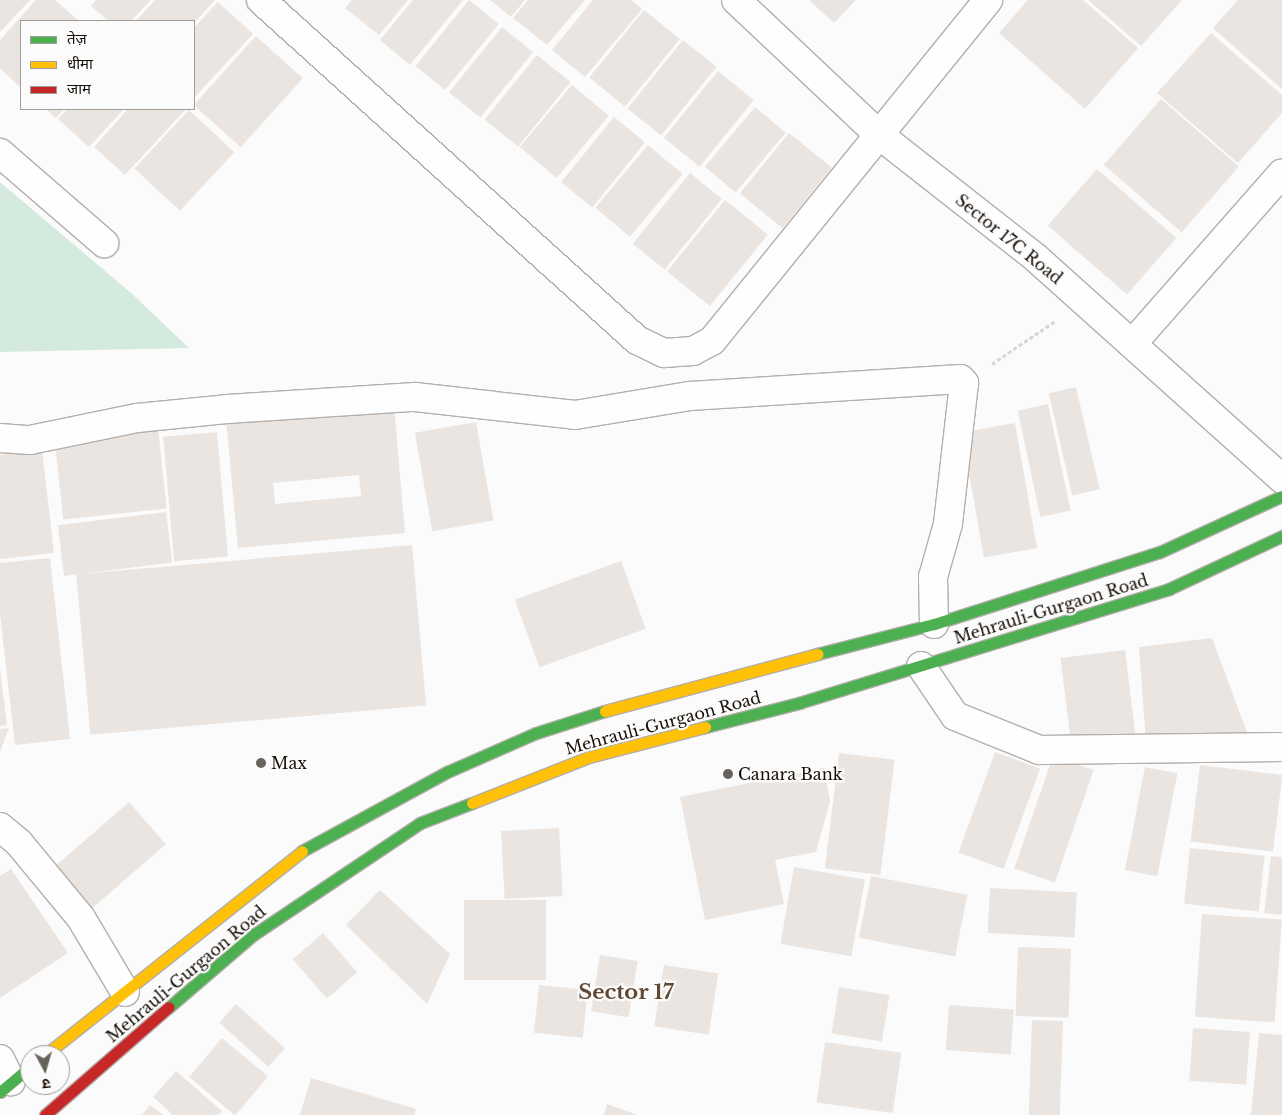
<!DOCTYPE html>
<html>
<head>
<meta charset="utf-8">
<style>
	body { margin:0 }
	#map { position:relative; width:1282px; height:1115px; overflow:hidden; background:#fbfbfb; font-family:"Libre Baskerville","Noto Sans Devanagari",serif }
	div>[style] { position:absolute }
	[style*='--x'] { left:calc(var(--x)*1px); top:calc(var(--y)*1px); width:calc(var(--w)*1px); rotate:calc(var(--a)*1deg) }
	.green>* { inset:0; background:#d5eade }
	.building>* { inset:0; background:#eae5e0; transform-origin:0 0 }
	.path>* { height:3px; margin-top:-1.5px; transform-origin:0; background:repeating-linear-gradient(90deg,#d6d6d5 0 4px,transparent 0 6.5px) }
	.roads { filter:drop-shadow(1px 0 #b4afab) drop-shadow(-1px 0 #b4afab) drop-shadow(0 1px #b4afab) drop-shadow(0 -1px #b4afab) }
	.street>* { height:28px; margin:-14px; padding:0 14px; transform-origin:14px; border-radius:14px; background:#fefefe }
	.fast>* { height:11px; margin:-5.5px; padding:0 5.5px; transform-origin:5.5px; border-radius:5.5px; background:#4caf50 }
	.slow>* { height:11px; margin:-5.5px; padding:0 5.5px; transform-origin:5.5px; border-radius:5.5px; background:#ffc107 }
	.jam>* { height:11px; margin:-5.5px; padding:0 5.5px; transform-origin:5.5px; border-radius:5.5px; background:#c62828 }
	.dots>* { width:14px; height:14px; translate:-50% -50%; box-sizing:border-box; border:2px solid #fbfbfb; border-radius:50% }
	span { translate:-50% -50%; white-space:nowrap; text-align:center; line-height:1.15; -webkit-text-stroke:4.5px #fbfbfb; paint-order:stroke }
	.street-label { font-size:16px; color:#180f07 }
	.poi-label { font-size:16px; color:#180f07 }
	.left { translate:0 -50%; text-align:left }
	.district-label { font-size:21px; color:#604833; font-weight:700 }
	.legend { position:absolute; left:20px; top:20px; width:175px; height:90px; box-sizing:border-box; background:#fbfbfb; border:1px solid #a09d99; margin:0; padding:6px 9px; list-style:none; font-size:15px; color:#180f07 }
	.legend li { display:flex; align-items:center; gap:10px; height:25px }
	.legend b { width:25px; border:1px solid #a09d99 }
	.north { position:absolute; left:20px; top:1045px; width:50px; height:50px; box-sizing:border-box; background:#fbfbfb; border:1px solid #a09d99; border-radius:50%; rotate:174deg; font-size:14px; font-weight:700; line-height:20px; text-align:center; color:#180f07 }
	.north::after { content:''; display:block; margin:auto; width:18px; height:22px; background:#67625c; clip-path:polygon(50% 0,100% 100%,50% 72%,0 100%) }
</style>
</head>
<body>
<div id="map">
	<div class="green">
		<i style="clip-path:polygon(0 182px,131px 293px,189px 348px,0 352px)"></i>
	</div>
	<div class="building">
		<i style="clip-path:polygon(0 0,30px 0,0 32px)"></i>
		<i style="clip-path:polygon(36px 0,55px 0,79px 21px,21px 21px,21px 88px,0 68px,0 40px)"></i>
		<i style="clip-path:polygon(96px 0,151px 0,131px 21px,108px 21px,91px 6px)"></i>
		<i style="clip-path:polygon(155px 0,215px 0,194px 23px,136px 21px)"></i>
		<i style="clip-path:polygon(352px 0,408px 0,379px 35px,345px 8px)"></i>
		<i style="clip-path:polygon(413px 0,463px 0,410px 65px,380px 40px)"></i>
		<i style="left:469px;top:0;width:38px;height:85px;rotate:39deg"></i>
		<i style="clip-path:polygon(490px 0,525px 0,511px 17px)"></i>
		<i style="clip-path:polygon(528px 0,585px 0,547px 45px,513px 18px)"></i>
		<i style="clip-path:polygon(593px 0,631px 0,642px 9px,585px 77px,552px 50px)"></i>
		<i style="clip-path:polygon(809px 0,856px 0,834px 23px)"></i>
		<i style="clip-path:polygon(1028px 0,1083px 0,1138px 48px,1085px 109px,999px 33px)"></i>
		<i style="clip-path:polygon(1088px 0,1182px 0,1141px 46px)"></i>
		<i style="clip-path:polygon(1238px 0,1282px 0,1282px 89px,1213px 28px)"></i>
		<i style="clip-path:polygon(218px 2px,253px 34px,194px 98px,194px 28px)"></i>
		<i style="left:644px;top:10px;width:46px;height:87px;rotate:39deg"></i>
		<i style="left:502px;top:27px;width:40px;height:84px;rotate:39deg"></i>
		<i style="clip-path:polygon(1211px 33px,1282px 95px,1282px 113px,1238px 163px,1157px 93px)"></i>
		<i style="left:256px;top:36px;width:63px;height:93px;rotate:42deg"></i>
		<i style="left:683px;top:40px;width:43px;height:88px;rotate:39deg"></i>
		<i style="left:537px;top:55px;width:43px;height:83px;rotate:39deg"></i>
		<i style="left:718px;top:71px;width:46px;height:86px;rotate:39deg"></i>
		<i style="left:572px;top:85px;width:48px;height:81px;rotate:40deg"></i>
		<i style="left:1161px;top:99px;width:103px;height:87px;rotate:41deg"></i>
		<i style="left:755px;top:107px;width:40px;height:78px;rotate:40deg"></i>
		<i style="clip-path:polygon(46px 109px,64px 109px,56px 118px)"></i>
		<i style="clip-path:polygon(68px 109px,124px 109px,89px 147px,58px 119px)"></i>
		<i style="clip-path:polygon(128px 109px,186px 109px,125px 175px,94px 147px)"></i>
		<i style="left:189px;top:110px;width:62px;height:80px;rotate:43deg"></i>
		<i style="left:614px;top:117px;width:40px;height:84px;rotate:39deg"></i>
		<i style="left:789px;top:133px;width:55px;height:78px;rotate:39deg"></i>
		<i style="left:648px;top:145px;width:45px;height:82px;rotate:40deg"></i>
		<i style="left:1097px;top:169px;width:105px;height:75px;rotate:41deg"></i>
		<i style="left:690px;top:173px;width:41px;height:91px;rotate:39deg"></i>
		<i style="left:725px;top:200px;width:55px;height:92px;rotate:39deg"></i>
		<i style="left:1076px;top:387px;width:105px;height:28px;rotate:77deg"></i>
		<i style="left:1048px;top:404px;width:109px;height:31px;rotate:78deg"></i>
		<i style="clip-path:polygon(evenodd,394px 406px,405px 533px,238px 548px,226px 420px,394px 406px,359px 475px,361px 496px,275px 504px,273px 483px,359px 475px)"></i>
		<i style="left:476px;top:422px;width:100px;height:62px;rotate:80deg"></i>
		<i style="left:1015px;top:423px;width:127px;height:54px;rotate:80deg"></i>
		<i style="left:158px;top:427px;width:82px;height:104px;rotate:84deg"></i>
		<i style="left:217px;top:432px;width:125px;height:54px;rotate:85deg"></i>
		<i style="clip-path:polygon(42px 450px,54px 553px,0 559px,0 455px)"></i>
		<i style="left:166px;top:512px;width:51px;height:109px;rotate:83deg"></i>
		<i style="left:412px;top:545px;width:161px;height:337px;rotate:85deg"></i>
		<i style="clip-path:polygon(50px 558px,70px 739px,15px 745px,0 614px,0 563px)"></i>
		<i style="left:621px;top:561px;width:72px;height:113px;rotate:70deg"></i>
		<i style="clip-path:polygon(1212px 638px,1248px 735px,1146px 743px,1139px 647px)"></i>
		<i style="left:1125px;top:650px;width:88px;height:65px;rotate:83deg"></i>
		<i style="clip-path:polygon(0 668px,7px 725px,0 726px)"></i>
		<i style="clip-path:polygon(9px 728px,0 752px,0 729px)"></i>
		<i style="left:995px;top:752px;width:48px;height:107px;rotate:20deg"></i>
		<i style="left:839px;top:753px;width:56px;height:116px;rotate:7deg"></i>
		<i style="left:1053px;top:756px;width:43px;height:119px;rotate:19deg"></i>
		<i style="left:1200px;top:765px;width:83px;height:77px;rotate:7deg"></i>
		<i style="left:1145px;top:767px;width:33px;height:105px;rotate:11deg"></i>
		<i style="clip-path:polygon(824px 768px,830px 801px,816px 852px,775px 860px,784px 904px,705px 920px,680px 797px)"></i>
		<i style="left:129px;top:802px;width:56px;height:101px;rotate:49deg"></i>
		<i style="left:559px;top:828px;width:68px;height:58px;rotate:87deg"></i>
		<i style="left:1190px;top:848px;width:75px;height:56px;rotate:6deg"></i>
		<i style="clip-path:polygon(1271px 856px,1282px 857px,1282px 915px,1264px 913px)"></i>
		<i style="left:794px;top:867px;width:72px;height:78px;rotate:10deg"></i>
		<i style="clip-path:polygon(11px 869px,68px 953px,0 998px,0 876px)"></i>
		<i style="left:871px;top:876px;width:98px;height:63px;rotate:11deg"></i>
		<i style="left:990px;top:888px;width:87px;height:45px;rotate:3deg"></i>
		<i style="clip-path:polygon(380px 890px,450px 954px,427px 1004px,346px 925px)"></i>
		<i style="left:546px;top:900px;width:80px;height:82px;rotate:90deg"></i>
		<i style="left:1202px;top:914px;width:80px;height:103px;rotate:4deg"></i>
		<i style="left:323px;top:933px;width:52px;height:40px;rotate:49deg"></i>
		<i style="left:1018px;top:947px;width:53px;height:69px;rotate:2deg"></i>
		<i style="left:600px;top:955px;width:38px;height:57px;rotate:9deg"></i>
		<i style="left:664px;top:965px;width:55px;height:62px;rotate:9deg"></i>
		<i style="left:539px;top:985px;width:49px;height:48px;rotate:6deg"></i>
		<i style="left:839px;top:987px;width:51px;height:47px;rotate:9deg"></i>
		<i style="left:236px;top:1004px;width:66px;height:25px;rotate:42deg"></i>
		<i style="left:949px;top:1005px;width:65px;height:45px;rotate:4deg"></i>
		<i style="left:1032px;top:1020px;width:31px;height:95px;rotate:2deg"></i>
		<i style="left:1193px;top:1028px;width:57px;height:53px;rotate:4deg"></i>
		<i style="clip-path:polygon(1259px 1033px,1282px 1035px,1282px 1115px,1251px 1115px)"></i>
		<i style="left:222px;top:1038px;width:60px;height:51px;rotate:40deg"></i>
		<i style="left:825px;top:1042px;width:77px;height:61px;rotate:8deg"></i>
		<i style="clip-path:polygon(176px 1071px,222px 1111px,218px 1115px,173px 1115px,153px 1097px)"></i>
		<i style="clip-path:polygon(311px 1078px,416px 1109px,414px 1115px,300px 1115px)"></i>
		<i style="clip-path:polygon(607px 1104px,638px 1115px,604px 1115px)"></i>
		<i style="clip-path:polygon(150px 1105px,163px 1115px,142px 1115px)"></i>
	</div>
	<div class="path">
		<i style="--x:992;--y:364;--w:76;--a:-34.3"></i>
	</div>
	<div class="roads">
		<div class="street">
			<i style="--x:261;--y:0;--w:507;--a:42.12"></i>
			<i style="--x:637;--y:340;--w:30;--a:26"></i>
			<i style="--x:664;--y:353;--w:29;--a:-4"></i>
			<i style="--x:693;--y:351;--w:21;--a:-28"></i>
			<i style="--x:712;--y:341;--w:439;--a:-51"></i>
			<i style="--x:736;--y:0;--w:195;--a:43.3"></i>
			<i style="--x:878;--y:134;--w:201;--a:38.1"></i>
			<i style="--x:1036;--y:258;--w:331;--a:41.9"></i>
			<i style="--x:0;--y:153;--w:138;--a:40.9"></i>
			<i style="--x:1132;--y:344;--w:227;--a:-48.7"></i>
			<i style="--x:0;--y:438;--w:30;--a:4"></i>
			<i style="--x:30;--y:440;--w:109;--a:-11.6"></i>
			<i style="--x:137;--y:418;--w:90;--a:-5.7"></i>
			<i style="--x:227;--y:409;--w:188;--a:-3.7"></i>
			<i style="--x:415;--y:397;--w:161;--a:6.4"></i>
			<i style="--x:575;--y:415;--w:117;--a:-9.4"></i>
			<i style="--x:690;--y:396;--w:271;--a:-3.6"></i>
			<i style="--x:960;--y:379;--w:6;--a:45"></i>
			<i style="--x:964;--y:383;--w:142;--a:96.5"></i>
			<i style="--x:948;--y:524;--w:55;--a:105.8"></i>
			<i style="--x:933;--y:577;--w:47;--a:88.8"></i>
			<i style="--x:921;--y:666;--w:60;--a:55.8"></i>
			<i style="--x:955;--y:716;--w:91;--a:22"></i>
			<i style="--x:1039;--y:750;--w:243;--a:-0.7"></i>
			<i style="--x:0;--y:827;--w:25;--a:40"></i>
			<i style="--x:19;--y:843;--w:97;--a:50.4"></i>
			<i style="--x:81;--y:918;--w:86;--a:59.3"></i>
			<i style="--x:0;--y:1059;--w:25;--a:64"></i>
		</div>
		<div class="fast">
			<i style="--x:817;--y:654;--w:121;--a:-14.4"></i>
			<i style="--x:934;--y:624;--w:237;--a:-17.7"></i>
			<i style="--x:1160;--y:552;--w:134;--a:-24.7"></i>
			<i style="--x:705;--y:727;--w:97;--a:-14.3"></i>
			<i style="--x:799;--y:703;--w:387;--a:-17.1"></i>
			<i style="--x:1169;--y:589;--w:125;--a:-25.1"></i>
			<i style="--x:302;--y:851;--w:165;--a:-28.6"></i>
			<i style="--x:447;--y:772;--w:97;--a:-23.7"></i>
			<i style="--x:536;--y:733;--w:72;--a:-17.7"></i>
			<i style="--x:169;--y:1007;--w:111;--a:-40.6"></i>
			<i style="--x:253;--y:935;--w:201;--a:-33.8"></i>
			<i style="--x:420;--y:823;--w:56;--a:-21"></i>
			<i style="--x:0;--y:1092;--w:39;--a:-40"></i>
		</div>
		<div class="slow">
			<i style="--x:605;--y:711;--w:220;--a:-15"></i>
			<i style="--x:472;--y:803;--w:126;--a:-21.5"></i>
			<i style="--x:589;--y:757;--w:120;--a:-14.5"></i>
			<i style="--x:45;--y:1055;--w:328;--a:-38.4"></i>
		</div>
		<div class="jam">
			<i style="--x:45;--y:1115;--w:164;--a:-41.1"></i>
		</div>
	</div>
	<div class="dots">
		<i style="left:261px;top:763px;background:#67625c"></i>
		<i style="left:728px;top:774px;background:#67625c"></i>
	</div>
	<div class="street-label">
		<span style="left:1009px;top:239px;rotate:39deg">Sector 17C Road</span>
		<span style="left:1051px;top:609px;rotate:-17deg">Mehrauli-Gurgaon Road</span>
		<span style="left:663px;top:723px;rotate:-15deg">Mehrauli-Gurgaon Road</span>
		<span style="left:186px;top:974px;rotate:-40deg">Mehrauli-Gurgaon Road</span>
	</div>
	<div class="poi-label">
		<span class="left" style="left:271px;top:763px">Max</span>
		<span class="left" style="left:738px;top:774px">Canara Bank</span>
	</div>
	<div class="district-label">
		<span style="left:626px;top:992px">Sector 17</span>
	</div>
	<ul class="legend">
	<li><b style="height:6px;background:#4caf50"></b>तेज़</li>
	<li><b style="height:6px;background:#ffc107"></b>धीमा</li>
	<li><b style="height:6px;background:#c62828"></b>जाम</li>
	</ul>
	<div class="north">उ</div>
</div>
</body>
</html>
